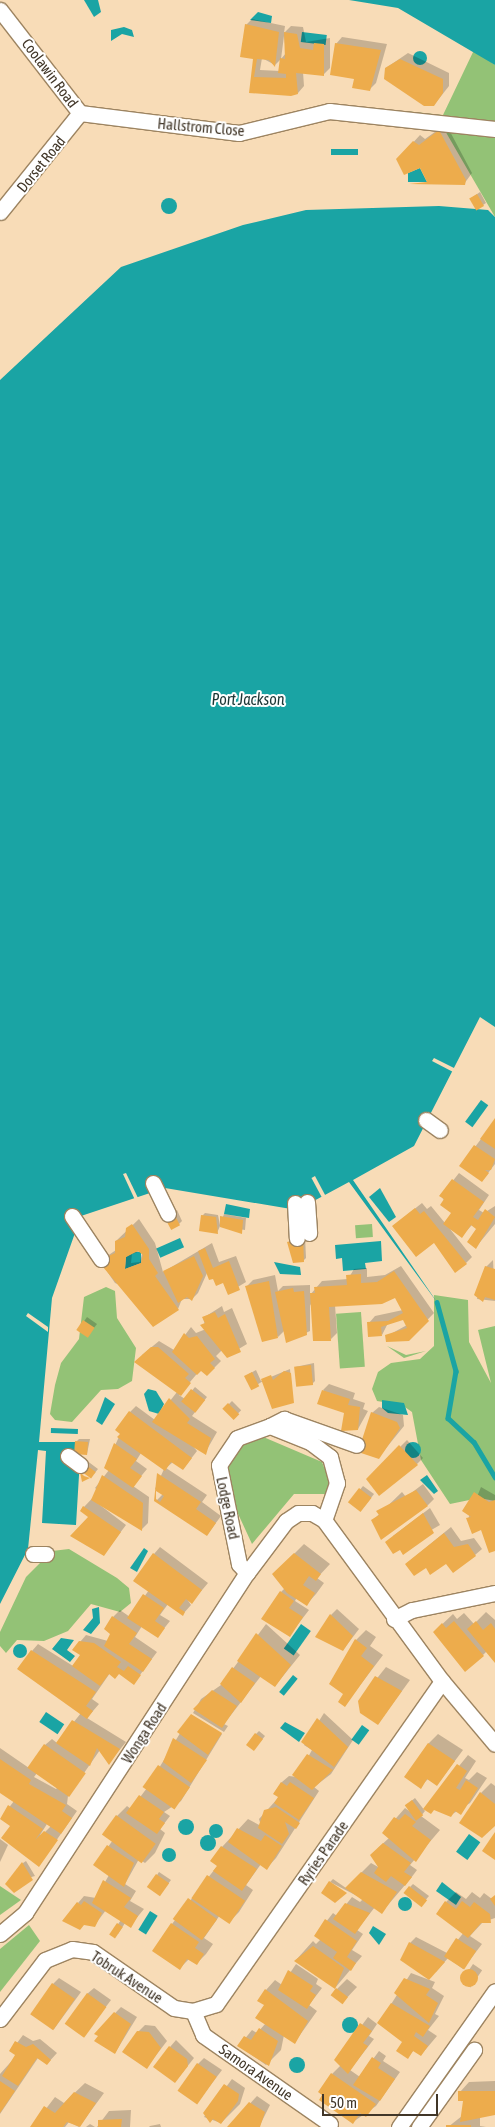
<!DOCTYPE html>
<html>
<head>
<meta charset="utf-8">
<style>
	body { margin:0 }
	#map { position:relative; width:495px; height:2127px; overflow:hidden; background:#f8dcb7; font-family:"Asap Condensed",sans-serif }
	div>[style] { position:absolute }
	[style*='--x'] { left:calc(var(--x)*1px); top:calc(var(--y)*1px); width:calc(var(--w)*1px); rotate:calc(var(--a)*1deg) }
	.green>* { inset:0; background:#93c276; transform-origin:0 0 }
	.water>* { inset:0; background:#1aa4a4; transform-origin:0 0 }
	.round { border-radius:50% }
	.pier>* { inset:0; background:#f8dcb7; transform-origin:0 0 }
	.shadow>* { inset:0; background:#0003; transform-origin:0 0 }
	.stream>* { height:4.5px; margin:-2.25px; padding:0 2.25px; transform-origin:2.25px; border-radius:2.25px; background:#1aa4a4 }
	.building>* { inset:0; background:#edac4c; transform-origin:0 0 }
	.roads { filter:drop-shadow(1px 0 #9d8461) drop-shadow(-1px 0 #9d8461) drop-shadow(0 1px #9d8461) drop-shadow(0 -1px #9d8461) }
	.minor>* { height:15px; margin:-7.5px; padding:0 7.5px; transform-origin:7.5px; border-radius:7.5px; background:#fff }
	span { translate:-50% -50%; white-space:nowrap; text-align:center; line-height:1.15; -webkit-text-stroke:4px #fff; paint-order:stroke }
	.street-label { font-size:15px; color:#413628 }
	.water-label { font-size:16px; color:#1b3635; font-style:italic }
	.scale { position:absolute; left:322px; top:2094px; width:116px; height:22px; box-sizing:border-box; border:2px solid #413628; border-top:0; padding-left:6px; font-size:15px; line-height:18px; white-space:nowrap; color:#413628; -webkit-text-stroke:4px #fff; paint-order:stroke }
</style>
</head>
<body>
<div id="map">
	<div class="green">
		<i style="clip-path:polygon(474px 50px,495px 65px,495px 217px,444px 129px,406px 124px,405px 111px,443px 115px)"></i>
		<i style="left:372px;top:1224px;width:13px;height:17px;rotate:86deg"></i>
		<i style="clip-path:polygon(106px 1287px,115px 1291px,117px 1318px,136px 1348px,132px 1381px,118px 1389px,101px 1390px,72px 1422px,55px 1420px,50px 1414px,55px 1385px,61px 1363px,79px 1339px,84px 1297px)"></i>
		<i style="clip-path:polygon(434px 1295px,468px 1300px,469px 1342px,491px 1383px,478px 1330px,495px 1326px,495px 1501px,479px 1498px,450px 1504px,421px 1460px,412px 1412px,402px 1405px,377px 1401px,372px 1389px,378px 1372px,391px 1363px,420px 1359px,434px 1346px)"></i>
		<i style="left:361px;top:1312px;width:55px;height:25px;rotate:86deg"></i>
		<i style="clip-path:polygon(387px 1346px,406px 1355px,426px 1351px,404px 1358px)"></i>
		<i style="clip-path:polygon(261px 1436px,322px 1462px,330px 1482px,326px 1494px,294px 1494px,252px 1544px,234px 1505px,227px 1461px,240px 1445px)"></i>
		<i style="clip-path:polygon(69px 1549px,117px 1578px,129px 1588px,131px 1603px,120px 1612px,91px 1604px,68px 1631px,44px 1641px,17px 1640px,6px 1653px,0 1646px,0 1632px,26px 1577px,52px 1551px)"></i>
		<i style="clip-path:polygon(0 1886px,21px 1900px,0 1915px)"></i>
		<i style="clip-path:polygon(29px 1925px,40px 1941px,0 1992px,0 1949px)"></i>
	</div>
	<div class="water">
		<i style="clip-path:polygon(84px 0,98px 0,101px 12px,94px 17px)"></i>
		<i style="clip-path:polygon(349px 0,495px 0,495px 65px,398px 8px)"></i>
		<i style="clip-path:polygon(258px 12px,272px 16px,271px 23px,250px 20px)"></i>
		<i style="clip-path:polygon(124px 27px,132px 30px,134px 37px,122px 34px,111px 41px,111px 30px)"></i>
		<i style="left:302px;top:32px;width:25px;height:10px;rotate:7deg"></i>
		<i class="round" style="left:413px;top:51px;width:14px;height:14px"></i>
		<i style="left:331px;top:149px;width:27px;height:6px"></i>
		<i style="clip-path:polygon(420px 168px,427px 182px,408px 182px,408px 173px)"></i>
		<i class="round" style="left:161px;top:198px;width:16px;height:16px"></i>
		<i style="clip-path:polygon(439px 206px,488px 210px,495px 217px,495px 1027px,480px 1017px,414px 1146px,353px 1180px,439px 1305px,349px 1182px,297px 1210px,165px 1188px,81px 1216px,52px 1298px,39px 1442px,81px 1442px,76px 1525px,42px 1523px,46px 1451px,38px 1450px,28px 1549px,0 1604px,0 380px,121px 267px,243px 225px,306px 210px)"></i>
		<i style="left:481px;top:1100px;width:9px;height:27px;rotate:36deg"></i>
		<i style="clip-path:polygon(380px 1188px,396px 1217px,389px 1222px,369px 1197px)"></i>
		<i style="clip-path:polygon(226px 1204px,250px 1209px,249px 1218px,224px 1214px)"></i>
		<i style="left:180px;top:1238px;width:10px;height:26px;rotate:66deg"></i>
		<i style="clip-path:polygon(381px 1241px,382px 1261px,365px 1263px,366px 1269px,343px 1271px,342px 1258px,336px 1259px,335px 1245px)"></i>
		<i style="clip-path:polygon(134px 1252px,141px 1252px,141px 1263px,125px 1269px,126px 1257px)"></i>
		<i style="clip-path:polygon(274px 1262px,300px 1267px,301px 1275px,280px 1274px)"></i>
		<i style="clip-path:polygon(148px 1389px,156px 1391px,164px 1404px,159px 1414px,149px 1411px,144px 1394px)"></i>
		<i style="clip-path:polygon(105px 1397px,115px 1404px,102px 1425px,96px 1421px)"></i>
		<i style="clip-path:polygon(382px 1400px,404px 1403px,408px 1415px,388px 1413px,382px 1408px)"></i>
		<i style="left:51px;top:1428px;width:27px;height:5px;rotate:2deg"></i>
		<i class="round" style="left:405px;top:1442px;width:16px;height:16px"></i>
		<i style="clip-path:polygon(427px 1475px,438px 1491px,434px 1494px,420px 1480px)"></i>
		<i style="clip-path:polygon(144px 1548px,148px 1551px,137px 1572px,130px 1568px)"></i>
		<i style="clip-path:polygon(99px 1607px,100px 1623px,91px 1634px,83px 1630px,93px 1618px,92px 1609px)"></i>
		<i style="left:301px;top:1624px;width:12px;height:30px;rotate:35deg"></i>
		<i style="clip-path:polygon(61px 1638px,74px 1640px,67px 1650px,75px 1656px,70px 1662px,52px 1649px)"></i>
		<i class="round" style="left:13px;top:1644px;width:14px;height:14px"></i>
		<i style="left:293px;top:1675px;width:6px;height:22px;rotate:39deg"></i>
		<i style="left:46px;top:1712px;width:22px;height:12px;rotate:34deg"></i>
		<i style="clip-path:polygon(285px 1722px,305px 1733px,299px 1742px,280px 1728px)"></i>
		<i style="left:362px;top:1725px;width:9px;height:18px;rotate:36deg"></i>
		<i class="round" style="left:178px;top:1819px;width:16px;height:16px"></i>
		<i class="round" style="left:209px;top:1824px;width:14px;height:14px"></i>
		<i style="left:469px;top:1834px;width:14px;height:22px;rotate:36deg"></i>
		<i class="round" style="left:200px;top:1835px;width:16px;height:16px"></i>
		<i class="round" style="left:162px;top:1848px;width:14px;height:14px"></i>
		<i style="clip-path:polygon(442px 1882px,461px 1897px,456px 1905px,436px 1891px)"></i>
		<i class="round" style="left:398px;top:1897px;width:14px;height:14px"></i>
		<i style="left:150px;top:1911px;width:9px;height:22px;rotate:32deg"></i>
		<i style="clip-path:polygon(373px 1926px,386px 1934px,379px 1945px,369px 1933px)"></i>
		<i class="round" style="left:342px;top:2017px;width:16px;height:16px"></i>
		<i class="round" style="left:289px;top:2057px;width:16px;height:16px"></i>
	</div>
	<div class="pier">
		<i style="clip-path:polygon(434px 1058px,456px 1069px,455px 1073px,432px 1061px)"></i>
		<i style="clip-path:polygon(126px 1173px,138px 1198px,135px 1200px,123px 1174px)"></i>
		<i style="left:315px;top:1176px;width:24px;height:4px;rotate:62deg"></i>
		<i style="clip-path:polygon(28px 1313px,48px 1327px,48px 1332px,26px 1316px)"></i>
	</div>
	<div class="shadow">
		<i style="clip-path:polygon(evenodd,252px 19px,285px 26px,284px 33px,291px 26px,303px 27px,306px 42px,330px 38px,330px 68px,323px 75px,303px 72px,304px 86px,298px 93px,250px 91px,255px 58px,246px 25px,252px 19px,284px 36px,286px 53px,281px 59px,284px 36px,252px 19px,262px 58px,275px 65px,281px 59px,280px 71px,260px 70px,262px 58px)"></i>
		<i style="clip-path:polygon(342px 37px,387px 44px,376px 83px,370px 89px,355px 78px,336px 44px)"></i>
		<i style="clip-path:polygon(408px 53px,449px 73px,449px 86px,434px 105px,386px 68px)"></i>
		<i style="clip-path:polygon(446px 124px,472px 173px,464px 184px,398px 159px,420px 135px,425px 139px)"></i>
		<i style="clip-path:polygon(480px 192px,486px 203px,483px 205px,470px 199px)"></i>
		<i style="clip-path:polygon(495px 1120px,495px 1164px,482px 1181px,461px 1166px)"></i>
		<i style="clip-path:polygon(459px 1173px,489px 1195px,479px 1210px,484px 1213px,495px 1206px,495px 1224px,476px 1247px,478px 1229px,472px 1225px,462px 1236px,450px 1229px,472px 1257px,466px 1263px,434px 1241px,393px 1226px,422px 1203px,427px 1209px,431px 1206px,445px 1223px,453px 1213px,441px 1196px)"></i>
		<i style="clip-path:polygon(177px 1210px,182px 1221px,179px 1224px,168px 1214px)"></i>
		<i style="clip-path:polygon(205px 1213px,218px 1215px,220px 1225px,224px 1214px,246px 1218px,245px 1230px,220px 1226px,217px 1233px,202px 1216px)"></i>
		<i style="clip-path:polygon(evenodd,139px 1219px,155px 1243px,163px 1272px,212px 1243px,219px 1262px,236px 1256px,246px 1282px,228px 1293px,224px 1281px,207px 1273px,198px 1293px,192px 1299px,182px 1299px,178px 1309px,115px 1283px,100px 1261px,116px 1250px,116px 1241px,139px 1219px,143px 1250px,140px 1262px,131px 1263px,132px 1254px,143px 1250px)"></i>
		<i style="clip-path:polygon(305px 1236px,306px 1258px,303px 1261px,289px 1242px)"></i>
		<i style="clip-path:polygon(493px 1260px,495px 1301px,477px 1299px,486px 1267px)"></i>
		<i style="clip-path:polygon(401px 1266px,434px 1313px,409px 1339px,387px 1336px,407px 1325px,403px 1318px,388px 1323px,382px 1335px,369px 1323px,375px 1316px,403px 1310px,396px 1296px,335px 1305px,337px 1333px,331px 1339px,310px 1304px,310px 1331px,287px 1342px,285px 1330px,278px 1337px,247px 1286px,253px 1280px,275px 1275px,278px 1291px,283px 1286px,310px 1285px,310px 1295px,322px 1281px,348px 1279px,354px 1269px,367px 1268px,367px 1277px,385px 1275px)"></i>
		<i style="clip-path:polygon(222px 1306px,224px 1312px,232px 1308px,247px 1344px,227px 1356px,222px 1350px,216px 1356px,221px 1361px,207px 1375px,201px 1369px,179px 1395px,185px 1399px,195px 1387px,207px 1397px,192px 1416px,217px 1432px,205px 1453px,192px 1445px,197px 1451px,183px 1469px,173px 1462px,166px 1468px,207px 1495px,202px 1502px,221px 1516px,207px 1535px,156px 1501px,163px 1494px,155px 1489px,164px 1469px,141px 1453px,136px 1461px,147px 1469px,133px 1486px,149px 1497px,148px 1523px,142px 1529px,96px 1502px,126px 1525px,104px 1554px,84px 1507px,99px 1491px,95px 1488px,109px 1470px,105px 1468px,130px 1412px,136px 1406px,155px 1420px,177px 1392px,142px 1355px,159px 1341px,174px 1350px,191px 1327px,196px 1333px,206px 1329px,203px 1318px)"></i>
		<i style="clip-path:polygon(87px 1317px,97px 1324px,90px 1333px,78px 1330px)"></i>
		<i style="clip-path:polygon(314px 1363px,315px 1381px,312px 1384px,295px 1367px)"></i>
		<i style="clip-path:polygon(290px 1369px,293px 1402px,263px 1381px,252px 1388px,249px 1374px,256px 1370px,261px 1381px)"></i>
		<i style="clip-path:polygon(329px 1384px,355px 1393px,353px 1399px,365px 1403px,363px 1409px,368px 1411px,358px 1429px,342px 1430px,345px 1412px,323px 1390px)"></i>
		<i style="left:232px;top:1401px;width:13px;height:11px;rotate:45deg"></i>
		<i style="clip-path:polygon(379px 1407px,403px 1415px,404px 1426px,378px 1458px,372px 1413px)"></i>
		<i style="clip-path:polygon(79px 1439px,90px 1439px,87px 1454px,76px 1442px)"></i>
		<i style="clip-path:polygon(407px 1440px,423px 1458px,417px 1464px,368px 1479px)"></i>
		<i style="clip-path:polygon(86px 1460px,98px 1469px,94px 1474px,84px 1473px,83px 1480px)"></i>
		<i style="clip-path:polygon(423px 1484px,434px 1499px,428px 1505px,372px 1521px,402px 1492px,406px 1497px)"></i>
		<i style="clip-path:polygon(363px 1486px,374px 1494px,364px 1507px,350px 1502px)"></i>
		<i style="clip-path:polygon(481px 1487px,495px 1495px,495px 1549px,482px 1529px,468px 1519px)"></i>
		<i style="clip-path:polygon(430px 1508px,440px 1525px,400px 1548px,393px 1536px)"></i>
		<i style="clip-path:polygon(451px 1527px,461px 1541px,474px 1538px,482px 1549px,475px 1555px,426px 1566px,406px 1564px)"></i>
		<i style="clip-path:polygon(304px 1544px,330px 1564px,317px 1578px,324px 1583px,316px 1594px,307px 1604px,297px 1597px,295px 1601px,309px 1610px,289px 1636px,281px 1592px,285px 1588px,274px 1574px)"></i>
		<i style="clip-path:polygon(evenodd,160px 1547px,208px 1583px,192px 1602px,187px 1599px,191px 1605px,183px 1614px,168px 1604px,160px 1615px,170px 1621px,158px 1636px,142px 1626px,135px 1637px,157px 1652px,134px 1683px,120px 1673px,110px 1673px,92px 1699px,99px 1704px,87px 1718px,126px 1742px,109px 1763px,100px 1750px,68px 1796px,67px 1804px,77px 1811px,39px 1865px,12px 1825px,1px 1818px,14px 1801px,0 1791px,0 1748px,29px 1768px,45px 1745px,52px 1739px,57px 1743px,81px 1713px,32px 1651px,38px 1644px,73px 1666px,81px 1655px,80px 1642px,86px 1635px,108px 1641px,112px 1633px,105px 1629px,113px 1617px,120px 1610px,130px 1617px,149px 1590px,154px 1554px,160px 1547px,37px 1773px,57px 1788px,56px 1789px,34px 1777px,37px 1773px,160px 1547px,47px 1824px,51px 1826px,41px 1836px,40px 1835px,47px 1824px)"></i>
		<i style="clip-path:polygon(337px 1609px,359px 1629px,343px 1650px,331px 1615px)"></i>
		<i style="clip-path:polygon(486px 1612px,495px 1620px,495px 1661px,487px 1651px,483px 1655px,434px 1632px,453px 1614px,457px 1619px,464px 1613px,474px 1624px)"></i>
		<i style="clip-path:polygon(266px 1624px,300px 1655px,275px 1686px,261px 1676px,224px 1724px,228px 1726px,224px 1732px,193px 1713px,201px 1699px,221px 1685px)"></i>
		<i style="clip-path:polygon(366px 1630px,376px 1637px,370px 1646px,383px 1655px,345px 1705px,356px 1640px)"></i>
		<i style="clip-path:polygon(386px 1667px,410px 1680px,378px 1724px,359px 1701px)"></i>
		<i style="clip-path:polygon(324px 1713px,353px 1740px,331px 1774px,314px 1787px,319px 1791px,276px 1858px,267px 1868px,261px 1864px,246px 1885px,253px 1890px,239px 1912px,229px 1922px,220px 1915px,204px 1938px,213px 1944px,206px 1954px,196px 1964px,189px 1959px,180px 1968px,172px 1924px,218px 1865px,222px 1847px,248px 1819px,261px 1826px,259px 1819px,279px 1797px,274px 1793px,282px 1782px,289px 1776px,297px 1777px,312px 1750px,304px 1745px)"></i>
		<i style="clip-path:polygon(191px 1715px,222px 1734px,181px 1801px,164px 1812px,170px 1816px,160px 1829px,165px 1833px,155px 1853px,145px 1863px,139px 1859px,125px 1884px,136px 1891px,130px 1901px,144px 1909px,130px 1926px,125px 1923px,118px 1934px,111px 1934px,121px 1920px,106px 1910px,94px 1926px,78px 1903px,84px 1896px,96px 1898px,109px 1875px,95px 1865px,113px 1840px,117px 1816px,127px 1806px,131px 1809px,147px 1788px)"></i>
		<i style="clip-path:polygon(259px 1731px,265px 1736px,256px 1747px,256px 1734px)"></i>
		<i style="clip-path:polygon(438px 1734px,463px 1750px,437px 1785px,428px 1779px,420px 1787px,428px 1744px)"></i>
		<i style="clip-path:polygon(468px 1755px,476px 1761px,465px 1778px,469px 1780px,477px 1772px,487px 1778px,470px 1803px,451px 1815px,442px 1809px,425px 1808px)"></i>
		<i style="clip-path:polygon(491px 1783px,495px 1786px,495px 1822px,481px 1793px)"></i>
		<i style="clip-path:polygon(415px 1798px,425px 1811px,421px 1816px,440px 1830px,410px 1865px,417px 1870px,411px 1878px,382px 1912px,375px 1907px,357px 1930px,363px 1934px,352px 1950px,362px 1956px,335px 1988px,296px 1960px,313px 1941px,316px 1944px,321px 1939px,315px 1936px,333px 1913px,337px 1916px,352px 1897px,360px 1902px,363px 1899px,330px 1882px,333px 1879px,346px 1888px,371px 1863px,380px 1868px,378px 1848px,389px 1838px,383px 1833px,405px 1808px,412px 1813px,410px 1802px)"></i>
		<i style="clip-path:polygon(0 1839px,8px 1845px,0 1862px)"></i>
		<i style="clip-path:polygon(26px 1861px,35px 1876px,7px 1884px,23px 1863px)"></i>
		<i style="clip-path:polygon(159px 1872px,171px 1880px,162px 1892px,157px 1875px)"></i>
		<i style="clip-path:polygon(413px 1884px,429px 1896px,424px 1902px,410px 1887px)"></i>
		<i style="clip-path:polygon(456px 1892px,466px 1899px,472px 1892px,480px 1898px,484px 1893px,492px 1899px,495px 1896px,495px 1918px,483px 1922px,470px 1936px,482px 1944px,463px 1969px,448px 1958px,436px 1972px,410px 1943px,416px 1937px,447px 1953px,465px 1931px,446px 1902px)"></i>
		<i style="clip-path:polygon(296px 1964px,318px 1979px,316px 1984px,322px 1988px,309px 2005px,317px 2011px,295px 2042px,284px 2035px,281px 2050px,266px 2065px,239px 2046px,252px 2030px,257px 2033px,266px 2023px,266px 1990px,275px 1980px,282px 1985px)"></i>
		<i style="left:473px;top:1964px;width:11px;height:21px;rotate:34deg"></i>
		<i style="clip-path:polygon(411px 1973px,435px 1982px,432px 1988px,444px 1996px,435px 2014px,439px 2016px,428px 2030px,437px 2036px,421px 2055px,414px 2050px,408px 2057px,404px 2042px,379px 2023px)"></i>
		<i style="clip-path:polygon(59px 1978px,81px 1992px,54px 2029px,53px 1984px)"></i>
		<i style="clip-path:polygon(347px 1979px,357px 1987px,343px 2002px,337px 1989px)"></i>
		<i style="clip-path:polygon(94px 1988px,111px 2000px,84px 2036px,87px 1994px)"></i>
		<i style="clip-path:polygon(121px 2007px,137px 2017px,115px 2053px,96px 2033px)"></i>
		<i style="clip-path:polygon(368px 2017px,377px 2024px,369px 2036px,374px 2039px,350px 2070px,360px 2077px,379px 2051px,386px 2056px,383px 2061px,400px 2072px,376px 2106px,353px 2122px,332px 2074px,341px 2065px,336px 2060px)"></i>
		<i style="clip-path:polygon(145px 2025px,155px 2026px,167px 2041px,147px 2067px,138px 2032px)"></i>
		<i style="clip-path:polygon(23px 2035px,33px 2041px,40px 2039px,57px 2053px,47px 2064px,38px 2058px,0 2114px,0 2074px,17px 2055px,11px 2051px)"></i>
		<i style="clip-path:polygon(176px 2040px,194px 2058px,175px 2082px,170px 2047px)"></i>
		<i style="clip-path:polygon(204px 2058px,222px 2070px,197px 2103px,198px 2064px)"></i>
		<i style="clip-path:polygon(232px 2079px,245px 2088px,240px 2104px,221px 2123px,204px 2117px)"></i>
		<i style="clip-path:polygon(495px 2081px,495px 2114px,480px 2116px,480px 2126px,486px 2127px,448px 2127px,462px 2116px,465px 2100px,460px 2092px,469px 2082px)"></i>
		<i style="clip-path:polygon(85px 2083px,104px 2093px,79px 2127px,69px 2122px,65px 2127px,32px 2127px,55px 2097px,64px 2103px)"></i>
		<i style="clip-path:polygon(257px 2096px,270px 2105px,259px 2127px,229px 2127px)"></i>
		<i style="clip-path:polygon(131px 2110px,130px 2127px,97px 2127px,109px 2111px)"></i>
		<i style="clip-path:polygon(90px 2124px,95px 2127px,86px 2127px)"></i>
		<i style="clip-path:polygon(160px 2124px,161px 2127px,149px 2127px,150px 2126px)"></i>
	</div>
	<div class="stream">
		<i style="--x:437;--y:1302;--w:72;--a:74.6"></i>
		<i style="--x:456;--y:1371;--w:48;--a:99.7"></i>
		<i style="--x:448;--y:1418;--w:35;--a:43"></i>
		<i style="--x:474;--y:1442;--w:41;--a:59"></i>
	</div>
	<div class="building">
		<i style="clip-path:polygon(245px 24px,279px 32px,275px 67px,269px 60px,257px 59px,254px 77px,286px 78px,286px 74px,278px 73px,280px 58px,285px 59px,284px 32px,297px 34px,300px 48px,313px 50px,314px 43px,324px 44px,324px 76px,296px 73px,298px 94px,291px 96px,249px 93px,253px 59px,240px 57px)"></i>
		<i style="clip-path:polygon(335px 43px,381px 50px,370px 91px,352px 88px,354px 79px,330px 75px)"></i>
		<i style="clip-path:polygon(400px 59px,443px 79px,443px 93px,434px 106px,424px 106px,384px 79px,385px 68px)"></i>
		<i style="clip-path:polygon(439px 130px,466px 180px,465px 185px,409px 184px,427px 182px,420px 168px,404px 175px,396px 159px,413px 141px,419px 145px)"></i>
		<i style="left:477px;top:194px;width:14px;height:9px;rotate:60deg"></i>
		<i style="clip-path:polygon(495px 1118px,495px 1149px,480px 1139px)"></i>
		<i style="clip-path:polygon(474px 1145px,495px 1159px,491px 1170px,485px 1170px,489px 1173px,482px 1182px,459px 1166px)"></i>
		<i style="clip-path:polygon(452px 1179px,484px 1202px,473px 1217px,478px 1220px,485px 1209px,495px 1217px,476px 1249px,467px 1242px,476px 1229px,471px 1225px,462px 1238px,443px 1224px,451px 1213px,440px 1205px,444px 1199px,439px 1196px)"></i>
		<i style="clip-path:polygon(415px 1208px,420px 1214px,424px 1211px,467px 1264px,455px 1273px,434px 1243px,416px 1257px,392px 1226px)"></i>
		<i style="left:173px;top:1212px;width:15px;height:10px;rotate:62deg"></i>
		<i style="clip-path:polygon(201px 1215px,216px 1217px,218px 1234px,199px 1231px)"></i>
		<i style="clip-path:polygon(220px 1216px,243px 1220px,242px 1234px,220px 1227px)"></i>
		<i style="clip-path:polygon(evenodd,132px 1224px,149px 1249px,149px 1259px,158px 1273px,155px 1276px,179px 1310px,153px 1327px,98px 1261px,115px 1253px,115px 1241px,125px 1237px,126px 1228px,132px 1224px,138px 1251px,143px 1255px,141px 1263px,125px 1269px,126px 1257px,138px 1251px)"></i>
		<i style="clip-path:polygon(303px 1238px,304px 1262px,293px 1263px,287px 1242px)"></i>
		<i style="clip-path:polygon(205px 1248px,213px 1268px,229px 1261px,240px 1290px,228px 1295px,223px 1283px,216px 1286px,213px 1279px,209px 1280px,198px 1251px)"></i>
		<i style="clip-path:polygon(194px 1256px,203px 1276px,192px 1301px,187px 1297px,178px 1303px,163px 1271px)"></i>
		<i style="clip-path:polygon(485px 1266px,495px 1269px,495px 1300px,485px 1297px,483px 1302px,474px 1295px)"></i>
		<i style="clip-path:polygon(394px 1271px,429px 1321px,409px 1341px,386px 1342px,385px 1335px,407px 1328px,403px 1320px,381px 1327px,382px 1336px,368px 1337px,367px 1322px,388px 1321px,403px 1313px,395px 1298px,382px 1304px,329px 1307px,331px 1341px,313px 1341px,310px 1293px,315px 1293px,314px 1287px,347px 1285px,346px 1275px,361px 1274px,361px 1283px,377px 1282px)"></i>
		<i style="clip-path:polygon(269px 1281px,278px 1338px,262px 1342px,245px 1286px)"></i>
		<i style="clip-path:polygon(293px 1288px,294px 1292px,304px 1291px,307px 1335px,286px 1343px,275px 1292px)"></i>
		<i style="clip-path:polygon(215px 1312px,218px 1318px,225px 1314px,241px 1352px,227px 1358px,200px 1325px,205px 1323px,202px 1317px)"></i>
		<i style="left:83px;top:1320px;width:14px;height:12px;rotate:34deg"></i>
		<i style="clip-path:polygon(184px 1333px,189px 1338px,197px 1336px,215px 1359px,210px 1363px,215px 1368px,207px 1376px,201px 1371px,197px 1375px,172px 1352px)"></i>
		<i style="clip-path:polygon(151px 1347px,158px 1347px,189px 1374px,185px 1378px,191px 1383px,181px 1396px,134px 1362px)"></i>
		<i style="left:311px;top:1365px;width:20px;height:17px;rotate:84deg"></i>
		<i style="clip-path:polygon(284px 1371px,291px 1373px,294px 1403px,272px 1409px,261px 1379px,271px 1375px,273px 1380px)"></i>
		<i style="left:252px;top:1372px;width:16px;height:9px;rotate:63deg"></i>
		<i style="left:191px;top:1389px;width:18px;height:16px;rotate:38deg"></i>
		<i style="clip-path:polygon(322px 1390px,350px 1399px,348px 1405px,360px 1407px,358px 1430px,341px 1431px,344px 1413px,317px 1404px)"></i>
		<i style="clip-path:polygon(169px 1398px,190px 1419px,187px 1423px,211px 1438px,206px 1455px,152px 1422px)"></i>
		<i style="left:228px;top:1403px;width:16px;height:8px;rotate:45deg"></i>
		<i style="clip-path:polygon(129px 1411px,192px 1458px,183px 1470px,171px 1462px,165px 1471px,117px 1437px,120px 1434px,115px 1430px)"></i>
		<i style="clip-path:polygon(371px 1412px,397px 1422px,400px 1428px,379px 1459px,358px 1452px)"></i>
		<i style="left:75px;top:1441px;width:13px;height:13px;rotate:4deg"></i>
		<i style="clip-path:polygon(114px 1443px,137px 1459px,130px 1468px,142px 1476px,133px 1488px,104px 1468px)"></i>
		<i style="clip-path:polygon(399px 1445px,418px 1465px,379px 1496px,366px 1479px)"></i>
		<i style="left:82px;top:1462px;width:17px;height:8px;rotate:36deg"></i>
		<i style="clip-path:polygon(80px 1472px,84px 1476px,90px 1478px,82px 1482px)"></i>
		<i style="clip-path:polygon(evenodd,157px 1473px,201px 1502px,196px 1509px,216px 1523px,207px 1536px,154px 1501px,157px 1473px,156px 1491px,164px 1496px,160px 1502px,156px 1499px,156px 1491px)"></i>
		<i style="clip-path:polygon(102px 1475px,143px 1503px,142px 1531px,91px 1500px)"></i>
		<i style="left:359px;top:1488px;width:16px;height:18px;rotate:38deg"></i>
		<i style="clip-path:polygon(416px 1490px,428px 1506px,381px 1540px,371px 1520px,379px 1515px,376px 1511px)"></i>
		<i style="clip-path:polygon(474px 1492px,489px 1502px,495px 1500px,495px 1551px,489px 1553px,481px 1530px,472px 1534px,466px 1518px,471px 1517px,462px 1511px)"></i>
		<i style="clip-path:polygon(83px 1506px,121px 1532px,104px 1556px,70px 1536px,88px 1517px,80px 1511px)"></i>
		<i style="clip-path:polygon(423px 1513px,434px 1533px,403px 1555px,400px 1550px,393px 1554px,385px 1542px)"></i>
		<i style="clip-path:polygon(444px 1533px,454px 1547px,468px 1544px,476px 1556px,453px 1573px,446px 1564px,430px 1575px,426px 1568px,414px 1576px,405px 1564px)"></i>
		<i style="clip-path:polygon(153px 1553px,202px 1590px,192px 1604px,186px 1599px,179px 1608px,185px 1612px,183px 1616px,133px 1581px)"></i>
		<i style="clip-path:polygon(294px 1553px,321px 1574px,316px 1581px,309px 1576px,303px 1585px,315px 1593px,307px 1606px,287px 1593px,272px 1574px)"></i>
		<i style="clip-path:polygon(280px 1591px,294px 1601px,289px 1608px,303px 1617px,290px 1637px,261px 1619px)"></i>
		<i style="clip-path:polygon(143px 1594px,164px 1608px,155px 1621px,165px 1628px,158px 1638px,127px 1618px)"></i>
		<i style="clip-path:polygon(330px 1614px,353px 1636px,343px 1651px,315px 1637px)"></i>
		<i style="clip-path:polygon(112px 1616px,137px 1633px,129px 1644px,152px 1659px,143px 1672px,104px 1646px,110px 1634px,104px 1629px)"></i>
		<i style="clip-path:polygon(454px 1621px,484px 1656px,465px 1672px,433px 1632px,442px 1623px,446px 1628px)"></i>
		<i style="clip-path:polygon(476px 1621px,483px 1630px,491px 1623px,495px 1629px,495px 1663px,467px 1629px)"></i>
		<i style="clip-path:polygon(256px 1633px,291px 1665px,275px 1687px,237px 1661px)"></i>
		<i style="clip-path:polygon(355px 1639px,367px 1648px,361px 1656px,374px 1666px,345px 1707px,338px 1702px,343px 1694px,329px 1684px)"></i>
		<i style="clip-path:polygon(79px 1641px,94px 1643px,121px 1662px,117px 1667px,124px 1671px,128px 1666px,141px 1675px,134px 1685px,119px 1674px,115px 1679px,109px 1674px,100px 1686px,72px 1666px,80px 1655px,72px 1650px)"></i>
		<i style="clip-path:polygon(31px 1650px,96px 1692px,86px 1706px,93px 1711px,87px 1719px,17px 1669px)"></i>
		<i style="clip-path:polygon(232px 1667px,255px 1683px,241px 1703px,220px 1684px)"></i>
		<i style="clip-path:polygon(375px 1676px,402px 1691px,378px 1725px,360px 1713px,358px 1701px)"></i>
		<i style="clip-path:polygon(212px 1690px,237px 1706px,222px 1728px,193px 1709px)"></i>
		<i style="clip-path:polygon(191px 1714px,222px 1733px,208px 1755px,177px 1732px)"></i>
		<i style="clip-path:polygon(317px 1718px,348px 1747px,334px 1767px,301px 1742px)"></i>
		<i style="clip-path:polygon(72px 1720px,120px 1749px,109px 1765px,97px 1748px,90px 1766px,56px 1743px)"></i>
		<i style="left:255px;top:1733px;width:10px;height:15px;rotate:37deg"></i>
		<i style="clip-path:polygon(173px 1738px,207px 1760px,191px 1783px,163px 1762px)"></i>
		<i style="clip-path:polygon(428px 1743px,455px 1761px,437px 1786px,427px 1779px,421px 1789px,404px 1777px)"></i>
		<i style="left:44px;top:1744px;width:51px;height:29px;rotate:35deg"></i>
		<i style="clip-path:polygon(307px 1754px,333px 1770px,312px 1790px,292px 1775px)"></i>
		<i style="clip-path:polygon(0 1759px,31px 1780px,29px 1784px,66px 1805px,62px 1811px,72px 1818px,61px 1834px,0 1793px)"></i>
		<i style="clip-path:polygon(457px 1764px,467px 1771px,456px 1788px,460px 1790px,466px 1780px,478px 1788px,461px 1815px,455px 1811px,451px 1817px,434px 1810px,431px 1814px,423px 1809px)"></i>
		<i style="left:158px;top:1765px;width:39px;height:27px;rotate:35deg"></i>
		<i style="clip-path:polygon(281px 1782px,287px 1786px,290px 1782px,314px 1798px,299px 1820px,274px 1803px,278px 1797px,273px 1794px)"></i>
		<i style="clip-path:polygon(480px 1792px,495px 1804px,495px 1826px,482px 1838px,459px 1823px)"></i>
		<i style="clip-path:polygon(139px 1795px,164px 1812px,159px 1819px,165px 1823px,157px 1834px,126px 1813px)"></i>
		<i style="left:412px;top:1800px;width:19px;height:9px;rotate:54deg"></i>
		<i style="clip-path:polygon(8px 1805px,43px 1829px,35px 1840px,44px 1831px,58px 1840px,39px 1867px,1px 1838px,10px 1826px,0 1819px)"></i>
		<i style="clip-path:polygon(276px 1807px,300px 1823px,296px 1829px,285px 1822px,289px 1834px,282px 1844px,258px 1828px,264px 1810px)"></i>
		<i style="clip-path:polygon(405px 1814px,416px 1822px,412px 1826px,431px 1840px,416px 1862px,382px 1833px,394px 1817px,399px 1820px)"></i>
		<i style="left:116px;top:1815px;width:49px;height:24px;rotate:36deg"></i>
		<i style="clip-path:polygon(237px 1828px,261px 1841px,265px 1835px,282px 1846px,267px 1870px,228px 1842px)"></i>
		<i style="clip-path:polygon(495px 1832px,495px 1860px,482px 1851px)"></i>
		<i style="clip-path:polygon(383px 1843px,411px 1863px,404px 1872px,412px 1877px,405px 1886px,391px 1876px,386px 1882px,374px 1873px,378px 1867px,370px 1855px)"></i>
		<i style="clip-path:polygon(107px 1845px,134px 1863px,124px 1887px,93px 1865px)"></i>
		<i style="clip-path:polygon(221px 1846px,257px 1869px,242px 1891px,213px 1871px,217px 1866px,210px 1861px)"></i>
		<i style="clip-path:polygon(22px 1862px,33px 1880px,14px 1893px,5px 1884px)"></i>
		<i style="clip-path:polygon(361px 1872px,397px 1892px,382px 1914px,345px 1888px)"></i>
		<i style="left:156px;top:1874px;width:16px;height:16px;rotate:35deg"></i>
		<i style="left:207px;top:1875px;width:46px;height:28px;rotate:34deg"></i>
		<i style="clip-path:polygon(103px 1880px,131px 1898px,124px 1907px,138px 1916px,131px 1928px,92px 1903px)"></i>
		<i style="clip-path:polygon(329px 1881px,347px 1893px,335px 1903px,321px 1893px)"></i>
		<i style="left:409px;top:1886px;width:23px;height:9px;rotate:38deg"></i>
		<i style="clip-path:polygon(495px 1895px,495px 1906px,490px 1899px)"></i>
		<i style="left:188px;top:1898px;width:36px;height:26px;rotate:36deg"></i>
		<i style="clip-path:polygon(84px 1901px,102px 1913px,95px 1927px,84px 1925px,80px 1930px,62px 1921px,77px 1902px,81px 1905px)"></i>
		<i style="clip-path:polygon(445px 1901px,456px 1909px,462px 1901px,470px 1907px,474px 1902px,490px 1914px,491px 1923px,481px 1923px,468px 1938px,436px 1914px)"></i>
		<i style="clip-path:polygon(345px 1903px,370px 1913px,355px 1934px,333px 1919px)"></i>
		<i style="clip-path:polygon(325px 1919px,357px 1941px,347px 1957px,356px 1963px,351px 1971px,333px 1958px,337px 1952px,314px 1936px)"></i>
		<i style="left:117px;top:1923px;width:7px;height:14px;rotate:34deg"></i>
		<i style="clip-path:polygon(171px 1923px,199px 1942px,195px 1948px,204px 1954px,197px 1965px,187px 1959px,180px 1970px,152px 1951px)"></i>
		<i style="left:456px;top:1938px;width:24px;height:22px;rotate:33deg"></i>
		<i style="clip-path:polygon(409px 1942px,445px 1962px,429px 1980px,400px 1960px)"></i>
		<i style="clip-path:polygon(313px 1946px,344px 1968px,335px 1989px,294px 1961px)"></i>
		<i class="round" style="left:460px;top:1969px;width:18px;height:18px"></i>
		<i style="clip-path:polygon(288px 1970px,313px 1986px,310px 1991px,316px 1995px,307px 2009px,278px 1990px)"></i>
		<i style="clip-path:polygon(404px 1978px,430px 1989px,426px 1995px,438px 2003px,429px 2023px,394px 1993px)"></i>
		<i style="left:52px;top:1983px;width:28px;height:38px;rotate:35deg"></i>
		<i style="left:336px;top:1988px;width:15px;height:9px;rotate:37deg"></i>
		<i style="clip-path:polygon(265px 1989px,308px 2021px,295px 2044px,255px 2018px,264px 2005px,257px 2001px)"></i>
		<i style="left:87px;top:1993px;width:24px;height:38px;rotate:36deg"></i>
		<i style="clip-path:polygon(391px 2003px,430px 2026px,423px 2037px,416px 2032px,414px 2036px,428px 2046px,421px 2056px,413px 2051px,408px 2059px,396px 2051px,402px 2042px,377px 2023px)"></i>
		<i style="clip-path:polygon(114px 2012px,131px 2024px,115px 2054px,94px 2041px,98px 2036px,94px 2034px)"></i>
		<i style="clip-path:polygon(360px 2023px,372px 2031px,363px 2043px,368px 2046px,348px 2074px,334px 2060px)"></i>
		<i style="clip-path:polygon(259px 2028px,278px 2041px,269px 2066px,237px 2046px,244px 2036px,251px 2040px)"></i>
		<i style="clip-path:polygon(137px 2031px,149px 2032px,161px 2048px,147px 2069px,122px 2052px)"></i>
		<i style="clip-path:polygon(15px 2041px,26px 2047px,33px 2044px,51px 2060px,47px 2065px,37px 2058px,18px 2086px,2px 2076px,15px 2055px,9px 2051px)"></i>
		<i style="clip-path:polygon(169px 2046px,187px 2059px,188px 2066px,175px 2083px,153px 2067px)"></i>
		<i style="clip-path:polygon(372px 2057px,381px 2063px,378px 2068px,395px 2079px,380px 2101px,353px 2085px)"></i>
		<i style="left:197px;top:2063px;width:24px;height:34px;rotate:35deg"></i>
		<i style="clip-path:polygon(331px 2073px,376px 2104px,366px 2117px,360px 2113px,353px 2124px,319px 2100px,322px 2095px,318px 2092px)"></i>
		<i style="clip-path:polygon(0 2081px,15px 2091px,0 2113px)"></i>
		<i style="clip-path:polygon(224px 2084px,239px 2094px,238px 2101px,221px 2124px,213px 2119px,210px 2123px,203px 2113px)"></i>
		<i style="clip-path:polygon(458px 2091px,495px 2091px,495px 2115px,460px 2122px,463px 2101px,458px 2101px)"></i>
		<i style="clip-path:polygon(74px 2092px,96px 2103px,80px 2127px,67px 2122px,63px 2127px,30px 2127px,44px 2106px,55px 2113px)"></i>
		<i style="clip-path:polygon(249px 2102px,265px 2112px,260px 2127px,227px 2127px)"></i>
		<i style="clip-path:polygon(122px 2119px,121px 2127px,98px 2127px,98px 2120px)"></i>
		<i style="left:446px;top:2125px;width:25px;height:2px"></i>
	</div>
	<div class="roads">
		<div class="minor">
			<i style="--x:0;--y:10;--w:130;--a:52.2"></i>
			<i style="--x:80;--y:113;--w:160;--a:7.2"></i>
			<i style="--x:239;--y:133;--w:93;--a:-13.7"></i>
			<i style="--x:329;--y:111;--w:167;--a:6.2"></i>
			<i style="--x:0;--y:212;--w:127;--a:-51.1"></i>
			<i style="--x:426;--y:1120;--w:17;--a:36"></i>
			<i style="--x:153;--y:1183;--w:34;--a:64"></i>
			<i style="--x:307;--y:1202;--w:31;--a:86"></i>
			<i style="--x:295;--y:1203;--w:35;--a:87"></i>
			<i style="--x:72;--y:1216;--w:52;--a:56"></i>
			<i style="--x:270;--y:1426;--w:16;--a:-27"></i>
			<i style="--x:284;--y:1419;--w:77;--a:19.6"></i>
			<i style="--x:68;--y:1456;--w:15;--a:37"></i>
			<i style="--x:33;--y:1554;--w:13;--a:0"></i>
			<i style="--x:247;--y:1573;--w:12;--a:-132"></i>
			<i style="--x:239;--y:1564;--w:101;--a:-101.4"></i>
			<i style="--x:219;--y:1465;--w:32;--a:-56"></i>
			<i style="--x:237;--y:1438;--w:35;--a:-20"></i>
			<i style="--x:270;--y:1426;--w:43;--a:21.8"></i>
			<i style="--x:310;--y:1442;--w:25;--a:37"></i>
			<i style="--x:330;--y:1457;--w:27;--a:75"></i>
			<i style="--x:337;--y:1483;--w:39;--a:109"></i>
			<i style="--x:394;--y:1619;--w:20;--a:-27"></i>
			<i style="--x:412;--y:1610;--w:85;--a:-11.6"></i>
			<i style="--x:0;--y:1934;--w:33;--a:-40"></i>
			<i style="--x:25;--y:1913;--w:406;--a:-56.9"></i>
			<i style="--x:247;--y:1573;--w:65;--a:-53.1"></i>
			<i style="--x:286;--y:1521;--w:14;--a:-34"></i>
			<i style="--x:298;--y:1513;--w:14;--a:0"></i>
			<i style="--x:312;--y:1513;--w:14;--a:30"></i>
			<i style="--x:324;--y:1520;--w:200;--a:53.8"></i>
			<i style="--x:442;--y:1681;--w:82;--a:49.9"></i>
			<i style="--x:193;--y:2011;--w:26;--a:67"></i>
			<i style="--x:203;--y:2035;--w:155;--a:35"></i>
			<i style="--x:0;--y:2019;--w:74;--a:-52.7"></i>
			<i style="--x:45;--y:1960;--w:29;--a:-22"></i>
			<i style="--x:72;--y:1949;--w:21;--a:8"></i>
			<i style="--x:93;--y:1952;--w:98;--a:34.7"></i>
			<i style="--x:174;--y:2008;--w:19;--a:9"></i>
			<i style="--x:193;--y:2011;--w:24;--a:-17"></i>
			<i style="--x:216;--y:2004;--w:394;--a:-55"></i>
			<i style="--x:399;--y:2127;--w:166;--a:-54.8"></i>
			<i style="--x:419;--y:2127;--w:95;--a:-54.5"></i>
		</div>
	</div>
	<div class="street-label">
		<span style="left:50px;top:73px;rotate:53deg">Coolawin Road</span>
		<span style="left:201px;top:127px;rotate:5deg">Hallstrom Close</span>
		<span style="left:41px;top:164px;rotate:-51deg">Dorset Road</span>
		<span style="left:228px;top:1508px;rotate:78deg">Lodge Road</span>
		<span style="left:144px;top:1733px;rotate:-57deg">Wonga Road</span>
		<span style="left:323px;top:1853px;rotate:-55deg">Ryries Parade</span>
		<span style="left:127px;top:1977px;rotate:33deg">Tobruk Avenue</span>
		<span style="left:256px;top:2072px;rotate:35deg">Samora Avenue</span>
	</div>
	<div class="water-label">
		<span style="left:248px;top:699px">Port Jackson</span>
	</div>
	<div class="scale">50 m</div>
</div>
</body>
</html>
